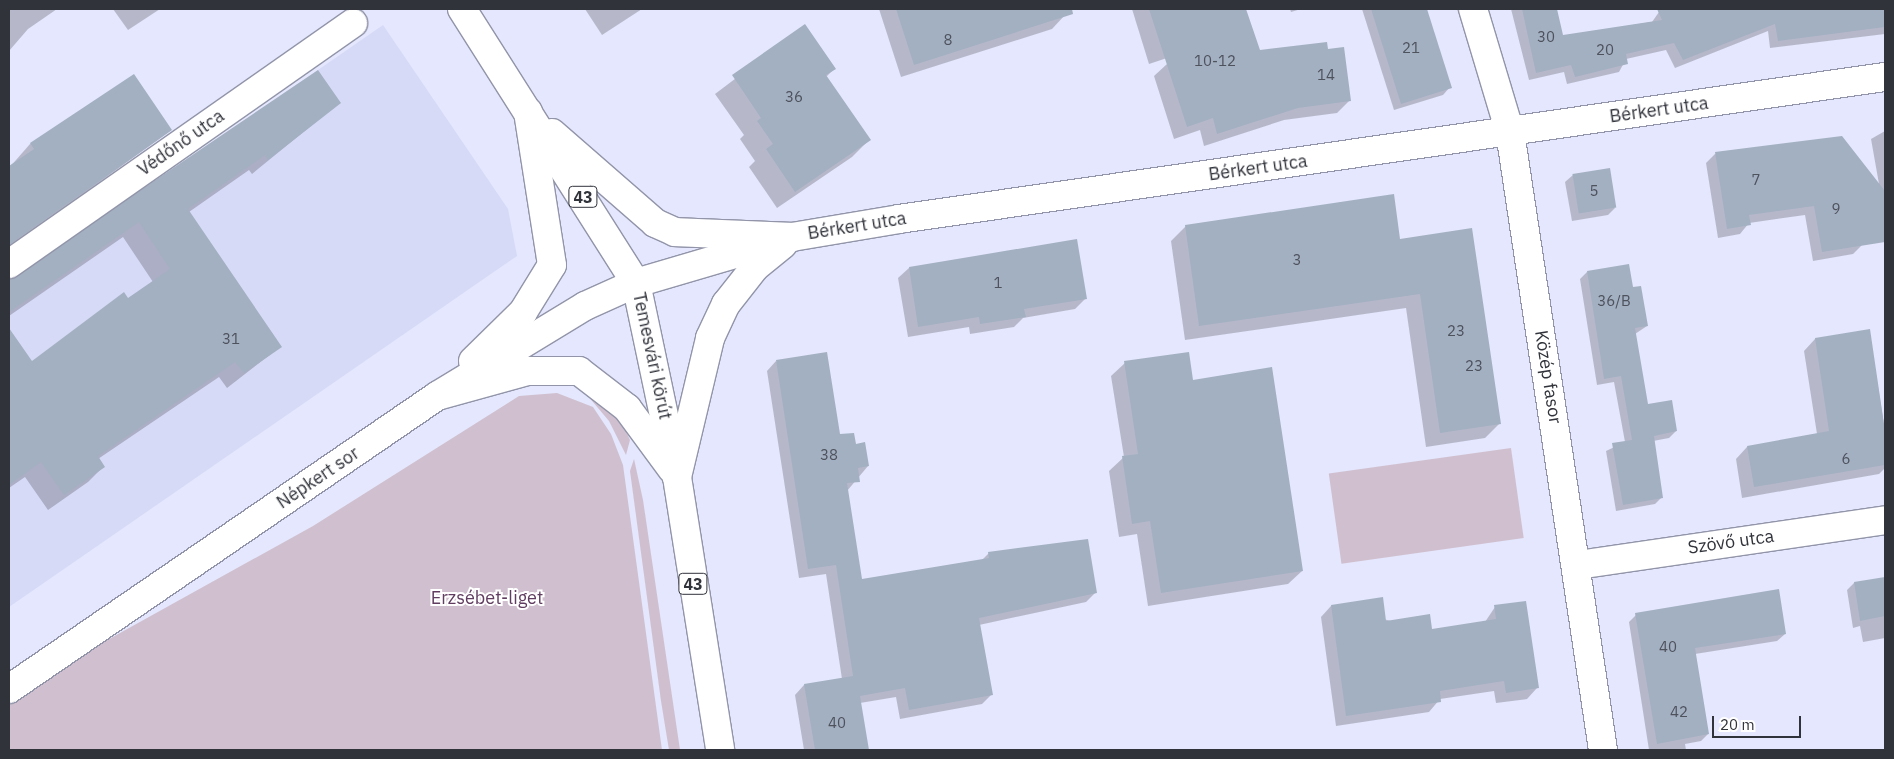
<!DOCTYPE html>
<html>
<head>
<meta charset="utf-8">
<style>
	body { margin:0 }
	#map { position:relative; width:1894px; height:759px; overflow:hidden; background:#e4e7fd; font-family:"IBM Plex Sans",sans-serif }
	div>[style] { position:absolute }
	[style*='--x'] { left:calc(var(--x)*1px); top:calc(var(--y)*1px); width:calc(var(--w)*1px); rotate:calc(var(--a)*1deg) }
	.built>* { inset:0; background:#d6daf6 }
	.green>* { inset:0; background:#d0c0cf; transform-origin:0 0 }
	.shadow>* { inset:0; background:#0003 }
	.building>* { inset:0; background:#a3b0c2; transform-origin:0 0 }
	.roads { filter:drop-shadow(1px 0 #9295a9) drop-shadow(-1px 0 #9295a9) drop-shadow(0 1px #9295a9) drop-shadow(0 -1px #9295a9) }
	.street>* { height:28px; margin:-14px; padding:0 14px; transform-origin:14px; border-radius:14px; background:#fff }
	.secondary>* { height:28px; margin:-14px; padding:0 14px; transform-origin:14px; border-radius:14px; background:#fff }
	.primary>* { height:28px; margin:-14px; padding:0 14px; transform-origin:14px; border-radius:14px; background:#fff }
	span { translate:-50% -50%; white-space:nowrap; text-align:center; line-height:1.15; -webkit-text-stroke:4px #fff; paint-order:stroke }
	.number-label { font-size:15px; color:#4e525d }
	.number-label span { -webkit-text-stroke-width:0 }
	.shield-label span { padding:1px 4px; background:#fff; border:1px solid; border-radius:4px; -webkit-text-stroke-width:0 }
	.shield-label { font-size:16px; color:#31333b; font-weight:700 }
	.street-label { font-size:18px; color:#31333b }
	.park-label { font-size:18px; color:#603c60 }
	.frame { position:absolute; inset:0; border:10px solid #31333b; pointer-events:none }
	.scale { position:absolute; left:1712px; top:716px; width:89px; height:22px; box-sizing:border-box; border:2px solid #31333b; border-top:0; padding-left:6px; font-size:15px; line-height:18px; white-space:nowrap; color:#31333b; -webkit-text-stroke:4px #fff; paint-order:stroke }
</style>
</head>
<body>
<div id="map">
	<div class="built">
		<i style="clip-path:polygon(383px 25px,508px 209px,517px 256px,9px 607px,9px 284px)"></i>
	</div>
	<div class="green">
		<i style="clip-path:polygon(590px 391px,623px 425px,630px 440px,626px 455px,609px 421px,587px 395px)"></i>
		<i style="clip-path:polygon(557px 393px,593px 407px,611px 434px,623px 465px,662px 750px,9px 750px,9px 705px,93px 648px,313px 526px,519px 396px)"></i>
		<i style="left:1511px;top:448px;width:91px;height:184px;rotate:82deg"></i>
		<i style="clip-path:polygon(634px 459px,643px 500px,680px 750px,669px 750px,661px 701px,630px 471px)"></i>
	</div>
	<div class="shadow">
		<i style="clip-path:polygon(9px 9px,57px 9px,28px 29px,9px 51px)"></i>
		<i style="clip-path:polygon(113px 9px,160px 9px,128px 30px)"></i>
		<i style="clip-path:polygon(585px 9px,642px 9px,602px 35px)"></i>
		<i style="clip-path:polygon(879px 9px,1063px 9px,1065px 15px,1052px 29px,901px 77px)"></i>
		<i style="clip-path:polygon(1132px 9px,1245px 9px,1249px 21px,1236px 35px,1149px 64px)"></i>
		<i style="clip-path:polygon(1290px 9px,1301px 9px,1291px 12px)"></i>
		<i style="clip-path:polygon(1362px 9px,1426px 9px,1450px 87px,1443px 95px,1394px 110px)"></i>
		<i style="clip-path:polygon(1511px 9px,1556px 9px,1562px 36px,1652px 22px,1659px 12px,1668px 9px,1885px 9px,1885px 34px,1770px 48px,1768px 31px,1675px 68px,1666px 50px,1626px 59px,1619px 72px,1567px 84px,1564px 72px,1529px 80px)"></i>
		<i style="clip-path:polygon(805px 26px,835px 68px,826px 77px,869px 140px,852px 157px,777px 208px,749px 167px,755px 161px,740px 139px,744px 135px,715px 94px)"></i>
		<i style="clip-path:polygon(1167px 64px,1350px 100px,1337px 113px,1284px 120px,1204px 146px,1200px 130px,1174px 139px,1154px 76px)"></i>
		<i style="clip-path:polygon(134px 76px,171px 130px,9px 248px,9px 168px,30px 144px)"></i>
		<i style="clip-path:polygon(339px 103px,252px 174px,249px 170px,189px 212px,280px 347px,227px 388px,219px 377px,98px 459px,103px 467px,88px 482px,48px 510px,25px 477px,9px 488px,9px 330px,32px 363px,153px 282px,123px 237px,9px 316px,9px 279px,18px 278px)"></i>
		<i style="clip-path:polygon(1885px 131px,1885px 193px,1880px 194px,1862px 245px,1853px 254px,1813px 261px,1805px 215px,1749px 223px,1740px 234px,1718px 238px,1706px 163px,1715px 154px,1879px 184px,1871px 139px)"></i>
		<i style="clip-path:polygon(1573px 175px,1615px 208px,1608px 215px,1572px 221px,1565px 182px)"></i>
		<i style="clip-path:polygon(1186px 226px,1399px 240px,1500px 423px,1485px 438px,1426px 447px,1406px 308px,1185px 340px,1171px 241px)"></i>
		<i style="clip-path:polygon(909px 268px,1085px 299px,1075px 309px,1023px 318px,1014px 327px,970px 334px,969px 327px,908px 337px,898px 278px)"></i>
		<i style="clip-path:polygon(1587px 272px,1632px 289px,1647px 326px,1635px 334px,1647px 406px,1676px 431px,1669px 438px,1653px 441px,1662px 497px,1655px 504px,1616px 511px,1606px 451px,1625px 442px,1614px 382px,1597px 385px,1580px 279px)"></i>
		<i style="clip-path:polygon(1869px 330px,1885px 431px,1885px 468px,1879px 474px,1742px 498px,1736px 459px,1747px 447px,1817px 434px,1804px 351px,1815px 339px)"></i>
		<i style="clip-path:polygon(776px 361px,839px 436px,855px 445px,868px 466px,847px 491px,861px 580px,981px 561px,989px 553px,1096px 592px,1086px 602px,979px 625px,991px 695px,982px 704px,900px 719px,896px 697px,860px 703px,867px 750px,804px 750px,795px 695px,804px 685px,842px 679px,826px 574px,799px 578px,767px 371px)"></i>
		<i style="clip-path:polygon(1125px 363px,1192px 381px,1302px 571px,1288px 584px,1148px 606px,1137px 534px,1119px 537px,1109px 471px,1124px 457px,1111px 376px)"></i>
		<i style="clip-path:polygon(1885px 578px,1885px 638px,1863px 642px,1860px 626px,1853px 628px,1847px 590px,1854px 583px)"></i>
		<i style="clip-path:polygon(1331px 606px,1431px 631px,1485px 622px,1495px 607px,1537px 688px,1527px 699px,1496px 703px,1494px 691px,1440px 699px,1429px 712px,1336px 726px,1321px 617px)"></i>
		<i style="clip-path:polygon(1636px 615px,1785px 634px,1777px 641px,1695px 654px,1708px 734px,1701px 741px,1685px 744px,1686px 750px,1649px 750px,1629px 622px)"></i>
	</div>
	<div class="building">
		<i style="clip-path:polygon(896px 9px,1072px 9px,1073px 14px,914px 65px)"></i>
		<i style="clip-path:polygon(1149px 9px,1246px 9px,1260px 50px,1327px 42px,1328px 49px,1344px 47px,1351px 101px,1298px 108px,1217px 134px,1213px 118px,1187px 127px)"></i>
		<i style="clip-path:polygon(1371px 9px,1427px 9px,1452px 88px,1401px 104px)"></i>
		<i style="clip-path:polygon(1522px 9px,1557px 9px,1563px 35px,1662px 20px,1657px 9px,1885px 9px,1885px 27px,1778px 41px,1775px 24px,1683px 60px,1674px 43px,1626px 54px,1628px 64px,1575px 77px,1571px 65px,1536px 73px)"></i>
		<i style="clip-path:polygon(805px 24px,836px 69px,826px 75px,871px 140px,795px 192px,766px 149px,773px 144px,757px 121px,761px 118px,732px 75px)"></i>
		<i style="clip-path:polygon(318px 70px,341px 103px,268px 160px,265px 155px,188px 209px,282px 347px,244px 373px,235px 362px,98px 456px,105px 467px,64px 495px,41px 462px,9px 485px,9px 328px,32px 361px,124px 292px,128px 298px,170px 269px,139px 222px,9px 312px,9px 279px)"></i>
		<i style="clip-path:polygon(134px 74px,172px 130px,9px 245px,9px 166px,34px 149px,30px 143px)"></i>
		<i style="clip-path:polygon(1842px 136px,1885px 191px,1885px 242px,1822px 252px,1814px 206px,1749px 215px,1751px 225px,1727px 229px,1715px 152px)"></i>
		<i style="left:1610px;top:168px;width:40px;height:38px;rotate:81deg"></i>
		<i style="clip-path:polygon(1394px 194px,1400px 239px,1472px 228px,1501px 424px,1440px 433px,1420px 294px,1199px 326px,1185px 225px)"></i>
		<i style="clip-path:polygon(1077px 239px,1087px 299px,1024px 309px,1026px 317px,980px 324px,979px 317px,918px 327px,909px 267px)"></i>
		<i style="clip-path:polygon(1629px 264px,1633px 287px,1641px 286px,1648px 326px,1635px 328px,1648px 404px,1672px 400px,1677px 431px,1654px 436px,1663px 498px,1623px 505px,1612px 443px,1632px 440px,1621px 376px,1604px 379px,1587px 271px)"></i>
		<i style="clip-path:polygon(1870px 329px,1885px 431px,1885px 465px,1754px 487px,1747px 446px,1829px 431px,1815px 338px)"></i>
		<i style="clip-path:polygon(827px 352px,840px 434px,854px 433px,856px 444px,865px 442px,869px 466px,858px 468px,860px 482px,847px 483px,862px 579px,989px 558px,988px 552px,1088px 539px,1097px 593px,979px 618px,993px 695px,909px 710px,905px 688px,860px 696px,869px 750px,815px 750px,804px 684px,853px 676px,836px 565px,808px 569px,776px 360px)"></i>
		<i style="clip-path:polygon(1189px 352px,1193px 380px,1272px 367px,1303px 571px,1161px 593px,1150px 521px,1132px 524px,1122px 456px,1138px 454px,1124px 361px)"></i>
		<i style="clip-path:polygon(1885px 577px,1885px 616px,1860px 621px,1854px 582px)"></i>
		<i style="clip-path:polygon(1779px 589px,1786px 634px,1695px 648px,1709px 734px,1657px 744px,1635px 613px)"></i>
		<i style="clip-path:polygon(1383px 597px,1386px 621px,1430px 614px,1432px 629px,1496px 619px,1494px 605px,1526px 601px,1539px 688px,1506px 693px,1504px 681px,1440px 691px,1441px 702px,1346px 716px,1331px 605px)"></i>
	</div>
	<div class="roads">
		<div class="street">
			<i style="--x:1473;--y:9;--w:128;--a:73.3"></i>
			<i style="--x:1510;--y:132;--w:625;--a:81.44"></i>
			<i style="--x:9;--y:264;--w:420;--a:-35"></i>
			<i style="--x:1578;--y:565;--w:310;--a:-8.3"></i>
		</div>
		<div class="secondary">
			<i style="--x:473;--y:361;--w:70;--a:-44.4"></i>
			<i style="--x:523;--y:312;--w:55;--a:-58.3"></i>
			<i style="--x:552;--y:265;--w:155;--a:-98.9"></i>
			<i style="--x:677;--y:477;--w:143;--a:-76.6"></i>
			<i style="--x:710;--y:338;--w:38;--a:-65"></i>
			<i style="--x:726;--y:304;--w:47;--a:-51.9"></i>
			<i style="--x:755;--y:267;--w:36;--a:-39"></i>
			<i style="--x:9;--y:689;--w:519;--a:-34.39"></i>
			<i style="--x:437;--y:396;--w:173;--a:-31.3"></i>
			<i style="--x:585;--y:306;--w:56;--a:-24.3"></i>
			<i style="--x:636;--y:283;--w:163;--a:-16.4"></i>
			<i style="--x:792;--y:237;--w:109;--a:-9.5"></i>
			<i style="--x:899;--y:219;--w:996;--a:-8.2"></i>
		</div>
		<div class="primary">
			<i style="--x:462;--y:9;--w:325;--a:57.6"></i>
			<i style="--x:636;--y:283;--w:198;--a:78.1"></i>
			<i style="--x:677;--y:477;--w:276;--a:81"></i>
			<i style="--x:552;--y:133;--w:137;--a:41.1"></i>
			<i style="--x:655;--y:223;--w:22;--a:24"></i>
			<i style="--x:675;--y:232;--w:117;--a:2.4"></i>
			<i style="--x:437;--y:396;--w:93;--a:-15.5"></i>
			<i style="--x:527;--y:371;--w:52;--a:0"></i>
			<i style="--x:579;--y:371;--w:61;--a:37.6"></i>
			<i style="--x:627;--y:408;--w:76;--a:53.6"></i>
		</div>
	</div>
	<div class="number-label">
		<span style="left:1546px;top:37px">30</span>
		<span style="left:948px;top:40px">8</span>
		<span style="left:1411px;top:48px">21</span>
		<span style="left:1605px;top:50px">20</span>
		<span style="left:1215px;top:61px">10-12</span>
		<span style="left:1326px;top:75px">14</span>
		<span style="left:794px;top:97px">36</span>
		<span style="left:1756px;top:180px">7</span>
		<span style="left:1594px;top:191px">5</span>
		<span style="left:1836px;top:209px">9</span>
		<span style="left:1297px;top:260px">3</span>
		<span style="left:998px;top:283px">1</span>
		<span style="left:1614px;top:301px">36/B</span>
		<span style="left:1456px;top:331px">23</span>
		<span style="left:231px;top:339px">31</span>
		<span style="left:1474px;top:366px">23</span>
		<span style="left:829px;top:455px">38</span>
		<span style="left:1846px;top:459px">6</span>
		<span style="left:1668px;top:647px">40</span>
		<span style="left:1679px;top:712px">42</span>
		<span style="left:837px;top:723px">40</span>
	</div>
	<div class="shield-label">
		<span style="left:583px;top:197px">43</span>
		<span style="left:693px;top:584px">43</span>
	</div>
	<div class="street-label">
		<span style="left:1659px;top:110px;rotate:-8deg">Bérkert utca</span>
		<span style="left:181px;top:143px;rotate:-35deg">Védőnő utca</span>
		<span style="left:1258px;top:168px;rotate:-8deg">Bérkert utca</span>
		<span style="left:857px;top:226px;rotate:-9deg">Bérkert utca</span>
		<span style="left:652px;top:356px;rotate:78deg">Temesvári körút</span>
		<span style="left:1548px;top:377px;rotate:81deg">Közép fasor</span>
		<span style="left:318px;top:478px;rotate:-34deg">Népkert sor</span>
		<span style="left:1731px;top:542px;rotate:-8deg">Szövő utca</span>
	</div>
	<div class="park-label">
		<span style="left:487px;top:598px">Erzsébet-liget</span>
	</div>
	<div class="frame"></div>
	<div class="scale">20 m</div>
</div>
</body>
</html>
